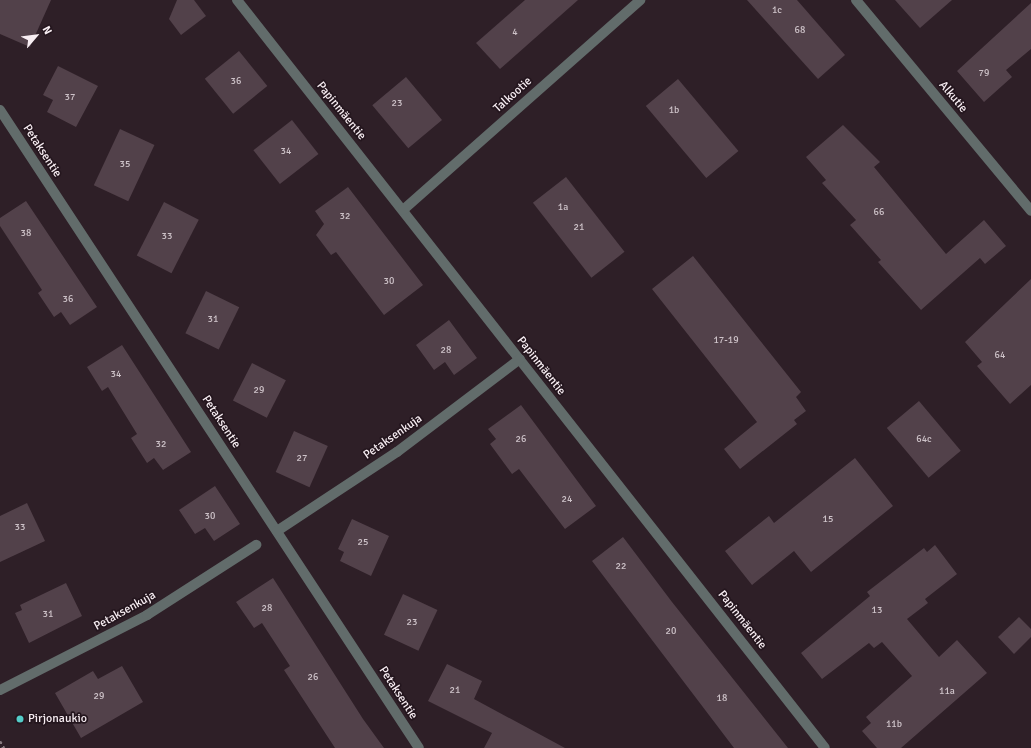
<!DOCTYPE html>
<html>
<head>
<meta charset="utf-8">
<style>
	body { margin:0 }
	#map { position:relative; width:1031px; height:748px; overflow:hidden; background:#2e1f27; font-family:Signika,sans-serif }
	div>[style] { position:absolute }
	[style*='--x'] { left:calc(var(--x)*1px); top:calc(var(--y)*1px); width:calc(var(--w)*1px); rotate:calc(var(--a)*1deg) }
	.building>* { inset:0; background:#52414a; transform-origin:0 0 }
	.path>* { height:2.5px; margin-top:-1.25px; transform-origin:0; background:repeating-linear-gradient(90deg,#877a80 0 3px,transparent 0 6px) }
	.service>* { height:10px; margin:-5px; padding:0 5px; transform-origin:5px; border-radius:5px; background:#626c6b }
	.minor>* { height:10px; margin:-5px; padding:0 5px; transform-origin:5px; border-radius:5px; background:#626c6b }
	.dots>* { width:11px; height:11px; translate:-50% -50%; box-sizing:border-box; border:2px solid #24161e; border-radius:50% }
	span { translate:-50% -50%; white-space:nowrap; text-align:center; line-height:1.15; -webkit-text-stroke:3.5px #24161e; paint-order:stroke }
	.number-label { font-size:10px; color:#cec3c9 }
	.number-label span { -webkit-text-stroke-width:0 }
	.street-label { font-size:12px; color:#f8eef3 }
	.poi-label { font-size:12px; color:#f8eef3 }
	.left { translate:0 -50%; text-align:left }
	.north { position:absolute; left:16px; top:16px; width:40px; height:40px; -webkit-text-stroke:3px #24161e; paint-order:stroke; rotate:62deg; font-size:11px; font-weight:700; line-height:16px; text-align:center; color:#f8eef3 }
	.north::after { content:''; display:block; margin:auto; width:14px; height:18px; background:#f8eef3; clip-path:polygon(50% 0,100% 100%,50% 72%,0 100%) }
</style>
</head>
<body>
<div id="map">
	<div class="building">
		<i style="clip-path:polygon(0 0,51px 0,30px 47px,0 34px)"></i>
		<i style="clip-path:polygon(177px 0,194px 0,206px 16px,181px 35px,169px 19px)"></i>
		<i style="clip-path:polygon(525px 0,578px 0,500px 69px,476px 43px)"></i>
		<i style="clip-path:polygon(747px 0,797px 0,845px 55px,818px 79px)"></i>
		<i style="clip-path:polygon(895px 0,952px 0,920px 28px)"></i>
		<i style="clip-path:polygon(1031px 3px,1031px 49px,1006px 70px,1012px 77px,984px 102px,957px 71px)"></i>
		<i style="left:239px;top:51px;width:45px;height:44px;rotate:51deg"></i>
		<i style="clip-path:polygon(58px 66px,98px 86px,76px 127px,47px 112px,53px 100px,43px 95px)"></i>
		<i style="left:406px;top:77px;width:56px;height:44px;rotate:50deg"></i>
		<i style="left:678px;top:79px;width:94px;height:42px;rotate:50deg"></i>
		<i style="left:292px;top:120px;width:43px;height:49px;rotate:52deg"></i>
		<i style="clip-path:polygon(843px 125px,880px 162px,874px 167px,946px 254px,984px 220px,1006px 246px,985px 264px,980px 258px,921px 310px,878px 262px,881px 260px,850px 225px,856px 220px,822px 183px,826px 180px,806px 157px)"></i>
		<i style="left:120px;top:129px;width:38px;height:62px;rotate:25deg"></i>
		<i style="left:566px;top:177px;width:95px;height:42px;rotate:52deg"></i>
		<i style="clip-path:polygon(348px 187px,423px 285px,384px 315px,336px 252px,331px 255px,316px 235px,324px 224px,315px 211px)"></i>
		<i style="clip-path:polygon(26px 201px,97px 307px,70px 325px,61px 312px,54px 317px,38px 293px,42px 290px,0 226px,0 218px)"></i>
		<i style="left:164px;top:202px;width:39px;height:60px;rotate:27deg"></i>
		<i style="clip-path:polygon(693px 256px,801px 392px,796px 397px,806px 411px,794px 420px,797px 424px,740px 469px,724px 449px,757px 422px,652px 289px)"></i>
		<i style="clip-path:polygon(1031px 279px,1031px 385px,1010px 404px,977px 366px,982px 362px,965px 342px)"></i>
		<i style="left:206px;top:291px;width:37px;height:47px;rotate:26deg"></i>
		<i style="clip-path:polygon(449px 320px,477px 358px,454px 375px,445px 362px,434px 370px,416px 345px)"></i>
		<i style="clip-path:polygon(122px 345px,191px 452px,163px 470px,154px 458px,147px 463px,131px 438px,137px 434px,108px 387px,102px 391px,87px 367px)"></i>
		<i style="left:252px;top:363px;width:38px;height:42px;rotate:27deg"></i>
		<i style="left:919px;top:401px;width:65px;height:42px;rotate:50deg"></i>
		<i style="clip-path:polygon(521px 405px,596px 506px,565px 529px,519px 469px,512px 474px,490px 444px,496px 439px,488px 429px)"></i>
		<i style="left:294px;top:431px;width:37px;height:45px;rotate:24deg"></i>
		<i style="clip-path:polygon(855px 458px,893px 506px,811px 572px,794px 551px,752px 585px,725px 551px,769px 516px,774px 523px)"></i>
		<i style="clip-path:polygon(215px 486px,240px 524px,214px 541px,205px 528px,195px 534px,179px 510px)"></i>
		<i style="clip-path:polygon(27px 503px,45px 541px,0 562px,0 516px)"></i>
		<i style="clip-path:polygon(352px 519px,389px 536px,371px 576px,340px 561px,344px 552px,338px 549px)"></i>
		<i style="clip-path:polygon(623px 537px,672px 602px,788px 748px,734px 748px,592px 561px)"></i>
		<i style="clip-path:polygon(935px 545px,957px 574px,925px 599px,928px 603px,907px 619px,939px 657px,957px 640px,987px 673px,901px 748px,877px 748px,862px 731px,871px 723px,866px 717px,912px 676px,882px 642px,874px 648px,869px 643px,822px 679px,801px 653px,870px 596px,867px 592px,924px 548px,927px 552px)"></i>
		<i style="clip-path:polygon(273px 578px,363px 719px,384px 748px,335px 748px,284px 670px,290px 666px,262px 623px,254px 628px,236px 602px)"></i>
		<i style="clip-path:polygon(66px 583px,82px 616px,29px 643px,15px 613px,22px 610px,20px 605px)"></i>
		<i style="left:403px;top:594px;width:38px;height:45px;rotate:25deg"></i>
		<i style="clip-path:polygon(1019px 617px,1031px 629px,1031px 637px,1014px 654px,998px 637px)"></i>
		<i style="clip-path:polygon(447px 664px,482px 681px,474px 699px,565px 748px,484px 748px,492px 733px,428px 701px)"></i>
		<i style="clip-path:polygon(122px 666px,143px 702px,81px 738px,55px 693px,93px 671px,98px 679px)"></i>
	</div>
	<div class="path">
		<i style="--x:0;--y:741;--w:8;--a:60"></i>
	</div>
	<div class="service">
		<i style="--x:0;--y:690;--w:165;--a:-27"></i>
		<i style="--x:147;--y:615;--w:130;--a:-32.7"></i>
	</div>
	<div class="minor">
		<i style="--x:237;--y:0;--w:951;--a:51.83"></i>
		<i style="--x:856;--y:0;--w:274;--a:50.3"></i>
		<i style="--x:0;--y:110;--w:763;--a:56.71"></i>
		<i style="--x:403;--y:210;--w:317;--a:-41.5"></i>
		<i style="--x:277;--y:531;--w:144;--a:-33.4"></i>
		<i style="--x:397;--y:452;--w:154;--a:-37.1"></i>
	</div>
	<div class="dots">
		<i style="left:20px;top:719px;background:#53cdc9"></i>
	</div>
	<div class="number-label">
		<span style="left:777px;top:11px">1c</span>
		<span style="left:800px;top:31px">68</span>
		<span style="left:515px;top:33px">4</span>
		<span style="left:984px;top:74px">79</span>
		<span style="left:236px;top:82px">36</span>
		<span style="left:70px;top:98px">37</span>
		<span style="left:397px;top:104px">23</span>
		<span style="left:674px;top:111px">1b</span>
		<span style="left:286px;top:152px">34</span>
		<span style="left:125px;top:165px">35</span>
		<span style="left:563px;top:208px">1a</span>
		<span style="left:879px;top:213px">66</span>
		<span style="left:345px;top:217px">32</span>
		<span style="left:579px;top:228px">21</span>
		<span style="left:26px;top:234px">38</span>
		<span style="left:167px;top:237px">33</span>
		<span style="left:389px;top:282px">30</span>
		<span style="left:68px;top:300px">36</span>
		<span style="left:213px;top:320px">31</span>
		<span style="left:726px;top:341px">17-19</span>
		<span style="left:446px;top:351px">28</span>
		<span style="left:1000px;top:356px">64</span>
		<span style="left:116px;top:375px">34</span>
		<span style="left:259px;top:391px">29</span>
		<span style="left:521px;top:440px">26</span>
		<span style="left:924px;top:440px">64c</span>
		<span style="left:161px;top:445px">32</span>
		<span style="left:302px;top:459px">27</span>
		<span style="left:567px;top:500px">24</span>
		<span style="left:210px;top:517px">30</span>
		<span style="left:828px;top:520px">15</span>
		<span style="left:20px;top:528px">33</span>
		<span style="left:363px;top:543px">25</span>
		<span style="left:621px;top:567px">22</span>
		<span style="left:267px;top:609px">28</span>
		<span style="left:877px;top:611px">13</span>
		<span style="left:48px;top:615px">31</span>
		<span style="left:412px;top:623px">23</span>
		<span style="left:671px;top:632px">20</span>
		<span style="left:313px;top:678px">26</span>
		<span style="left:455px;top:691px">21</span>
		<span style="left:947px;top:692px">11a</span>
		<span style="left:99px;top:697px">29</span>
		<span style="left:722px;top:699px">18</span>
		<span style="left:894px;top:725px">11b</span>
	</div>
	<div class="street-label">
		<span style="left:513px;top:95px;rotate:-42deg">Talkootie</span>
		<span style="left:953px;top:97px;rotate:50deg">Alkutie</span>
		<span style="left:341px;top:111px;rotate:51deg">Papinmäentie</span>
		<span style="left:42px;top:151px;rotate:57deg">Petaksentie</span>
		<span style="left:541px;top:366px;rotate:52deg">Papinmäentie</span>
		<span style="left:221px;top:422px;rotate:57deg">Petaksentie</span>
		<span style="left:393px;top:437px;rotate:-35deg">Petaksenkuja</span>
		<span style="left:125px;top:611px;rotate:-29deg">Petaksenkuja</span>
		<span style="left:742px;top:620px;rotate:52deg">Papinmäentie</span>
		<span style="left:398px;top:693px;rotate:57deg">Petaksentie</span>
	</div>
	<div class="poi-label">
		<span class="left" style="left:28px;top:719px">Pirjonaukio</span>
	</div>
	<div class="north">N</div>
</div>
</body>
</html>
